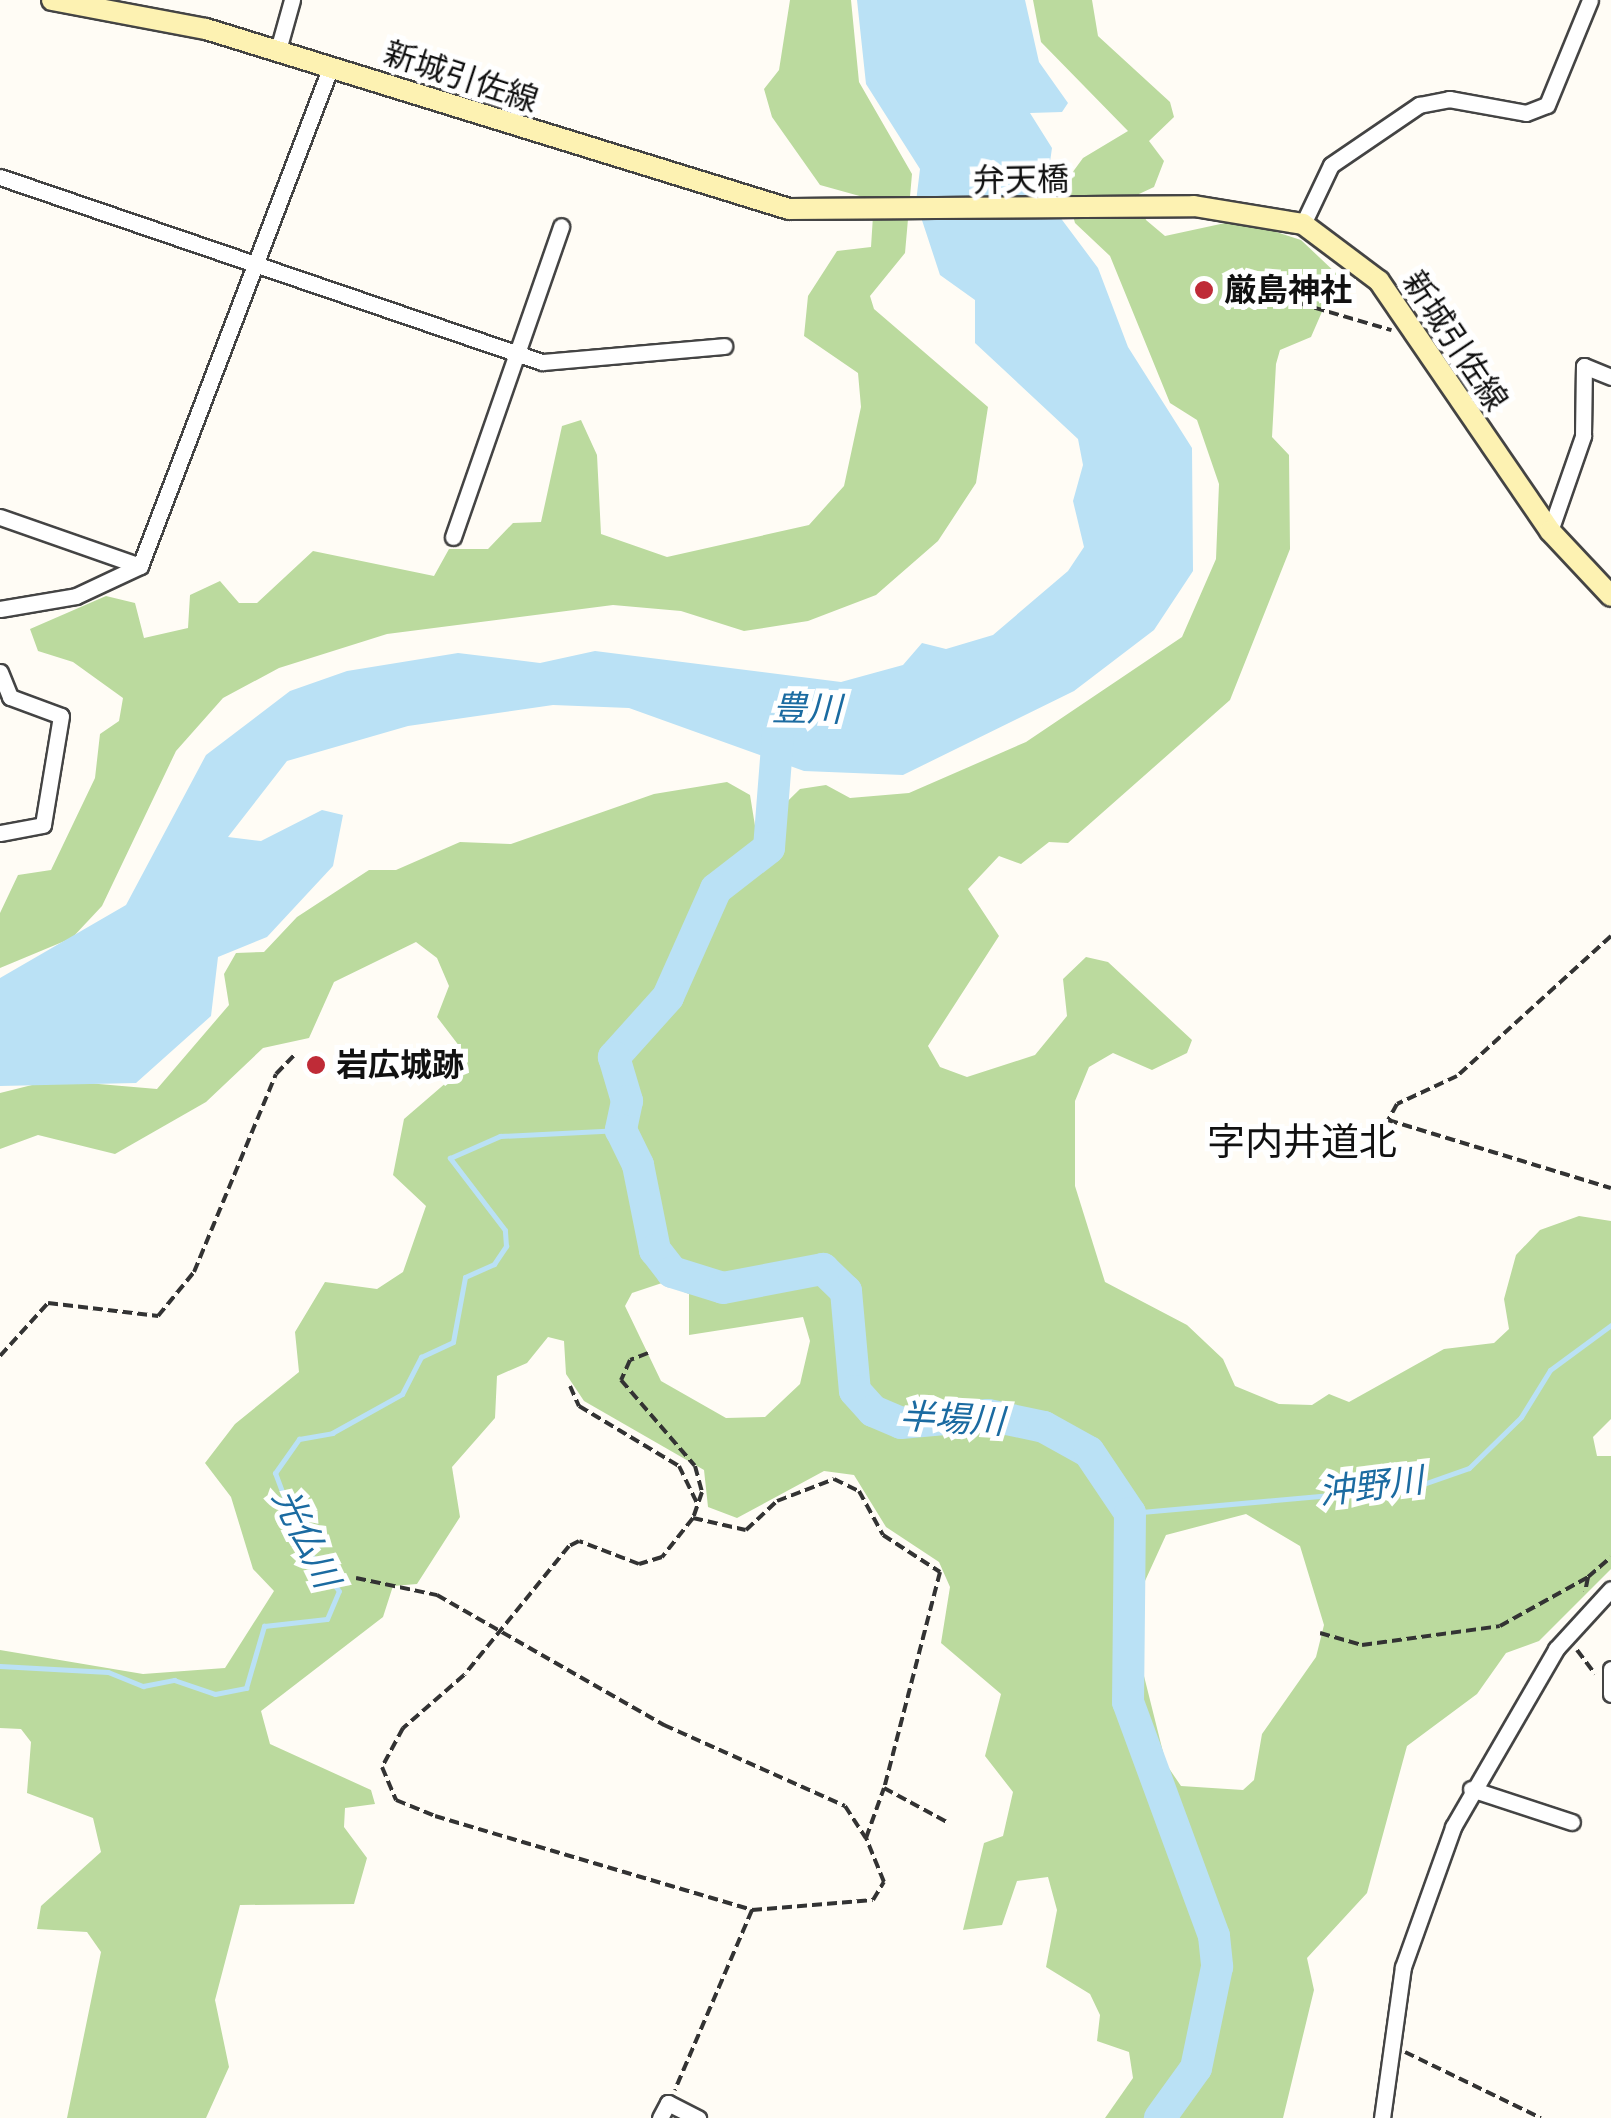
<!DOCTYPE html>
<html>
<head>
<meta charset="utf-8">
<style>
	body { margin:0 }
	#map { position:relative; width:1611px; height:2118px; overflow:hidden; background:#fffcf5; font-family:Bitter,"Noto Sans JP",serif }
	div>[style] { position:absolute }
	[style*='--x'] { left:calc(var(--x)*1px); top:calc(var(--y)*1px); width:calc(var(--w)*1px); rotate:calc(var(--a)*1deg) }
	.forest>* { inset:0; background:#bbda9e }
	.water>* { inset:0; background:#bae1f5 }
	.stream>* { height:5px; margin:-2.5px; padding:0 2.5px; transform-origin:2.5px; border-radius:2.5px; background:#bae1f5 }
	.river>* { height:32px; margin:-16px; padding:0 16px; transform-origin:16px; border-radius:16px; background:#bae1f5 }
	.path>* { height:4px; margin-top:-2px; transform-origin:0; background:repeating-linear-gradient(90deg,#333 0 10px,transparent 0 15px) }
	.roads { filter:drop-shadow(2px 0 #444) drop-shadow(-2px 0 #444) drop-shadow(0 2px #444) drop-shadow(0 -2px #444) }
	.minor>* { height:15px; margin:-7.5px; padding:0 7.5px; transform-origin:7.5px; border-radius:7.5px; background:#fff }
	.secondary>* { height:20px; margin:-10px; padding:0 10px; transform-origin:10px; border-radius:10px; background:#fdf2b2 }
	.dots>* { width:28px; height:28px; translate:-50% -50%; box-sizing:border-box; border:5px solid #fff; border-radius:50% }
	span { translate:-50% -50%; white-space:nowrap; text-align:center; line-height:1.15; -webkit-text-stroke:10px #fff; paint-order:stroke }
	.street-label { font-size:32px; color:#111 }
	.poi-label { font-size:32px; color:#111; font-weight:700 }
	.left { translate:0 -50%; text-align:left }
	.water-label { font-size:35px; color:#1b6ba1; font-style:italic }
	.quarter-label { font-size:38px; color:#111 }
</style>
</head>
<body>
<div id="map">
	<div class="forest">
		<i style="clip-path:polygon(790px 0,851px 0,859px 82px,912px 174px,905px 253px,870px 296px,874px 309px,988px 407px,976px 483px,938px 541px,876px 595px,808px 621px,744px 631px,681px 611px,613px 605px,387px 634px,279px 668px,223px 698px,176px 751px,102px 906px,72px 938px,0 968px,0 913px,18px 875px,51px 870px,95px 778px,100px 734px,119px 721px,123px 698px,73px 662px,38px 651px,30px 629px,106px 596px,135px 603px,144px 638px,188px 628px,190px 595px,220px 581px,239px 603px,257px 603px,313px 551px,434px 576px,449px 549px,488px 549px,513px 523px,541px 522px,562px 426px,581px 420px,597px 455px,601px 534px,667px 557px,809px 525px,844px 486px,861px 407px,858px 373px,804px 336px,808px 296px,837px 251px,871px 247px,874px 200px,820px 185px,772px 117px,764px 89px,779px 70px)"></i>
		<i style="clip-path:polygon(evenodd,1033px 0,1092px 0,1098px 36px,1170px 102px,1174px 117px,1149px 141px,1164px 161px,1154px 187px,1139px 194px,1146px 220px,1165px 236px,1239px 220px,1301px 240px,1338px 275px,1311px 337px,1280px 350px,1276px 364px,1272px 437px,1289px 455px,1290px 549px,1230px 700px,1068px 843px,1049px 842px,1021px 864px,999px 856px,968px 889px,999px 936px,928px 1046px,940px 1067px,967px 1077px,1035px 1055px,1067px 1016px,1063px 979px,1086px 957px,1108px 962px,1192px 1040px,1187px 1053px,1152px 1070px,1113px 1053px,1089px 1067px,1075px 1101px,1075px 1186px,1105px 1282px,1187px 1325px,1223px 1359px,1235px 1386px,1279px 1404px,1312px 1405px,1329px 1394px,1349px 1402px,1444px 1349px,1494px 1343px,1509px 1329px,1504px 1299px,1516px 1255px,1540px 1230px,1579px 1216px,1611px 1221px,1611px 1419px,1593px 1437px,1597px 1456px,1611px 1456px,1611px 1569px,1539px 1641px,1506px 1653px,1477px 1694px,1407px 1746px,1367px 1893px,1307px 1958px,1314px 1990px,1283px 2118px,1105px 2118px,1133px 2078px,1129px 2052px,1097px 2041px,1100px 2015px,1090px 1994px,1046px 1967px,1057px 1910px,1048px 1877px,1017px 1881px,1002px 1925px,963px 1930px,984px 1843px,1003px 1836px,1013px 1792px,985px 1756px,1001px 1694px,941px 1643px,950px 1587px,939px 1562px,886px 1527px,854px 1475px,824px 1471px,737px 1518px,708px 1507px,704px 1470px,584px 1401px,566px 1374px,564px 1341px,548px 1337px,527px 1363px,497px 1376px,495px 1418px,452px 1467px,460px 1517px,417px 1584px,393px 1586px,383px 1617px,261px 1711px,270px 1744px,371px 1790px,375px 1804px,345px 1808px,344px 1827px,367px 1858px,354px 1904px,240px 1905px,215px 2000px,229px 2067px,206px 2118px,67px 2118px,101px 1952px,87px 1932px,37px 1929px,41px 1906px,101px 1852px,93px 1818px,27px 1793px,31px 1742px,21px 1729px,0 1728px,0 1650px,143px 1674px,225px 1668px,274px 1591px,253px 1569px,231px 1497px,205px 1463px,235px 1424px,299px 1372px,295px 1332px,325px 1282px,377px 1289px,403px 1272px,426px 1206px,393px 1175px,404px 1119px,462px 1069px,463px 1051px,437px 1017px,449px 986px,437px 958px,416px 942px,334px 982px,309px 1038px,263px 1048px,206px 1102px,115px 1154px,38px 1135px,0 1149px,0 1093px,52px 1080px,157px 1089px,229px 1005px,224px 974px,236px 953px,264px 952px,297px 917px,369px 870px,396px 870px,460px 842px,511px 844px,654px 794px,727px 782px,750px 795px,756px 832px,800px 789px,826px 785px,850px 798px,909px 793px,1026px 742px,1182px 637px,1216px 559px,1219px 484px,1197px 420px,1170px 403px,1110px 256px,1075px 223px,1064px 184px,1083px 158px,1128px 131px,1041px 42px,1033px 0,662px 1283px,689px 1294px,689px 1335px,803px 1317px,810px 1341px,800px 1384px,765px 1417px,726px 1418px,661px 1381px,625px 1306px,632px 1293px,662px 1283px,1033px 0,1246px 1514px,1300px 1546px,1324px 1625px,1316px 1657px,1262px 1734px,1254px 1780px,1243px 1790px,1181px 1786px,1166px 1764px,1129px 1616px,1166px 1535px,1246px 1514px)"></i>
	</div>
	<div class="water">
		<i style="clip-path:polygon(857px 0,1025px 0,1039px 62px,1068px 103px,1062px 112px,1030px 113px,1052px 148px,1045px 197px,1098px 268px,1128px 347px,1192px 448px,1193px 571px,1154px 630px,1074px 691px,903px 775px,804px 771px,629px 708px,553px 705px,408px 726px,287px 761px,228px 837px,261px 841px,322px 810px,343px 815px,333px 866px,267px 937px,218px 957px,211px 1016px,136px 1083px,0 1086px,0 978px,126px 905px,206px 755px,290px 691px,347px 671px,458px 653px,540px 663px,595px 651px,841px 682px,903px 665px,922px 643px,946px 649px,993px 635px,1068px 571px,1084px 547px,1073px 501px,1083px 465px,1078px 439px,975px 343px,975px 300px,940px 275px,916px 202px,920px 169px,866px 84px)"></i>
	</div>
	<div class="stream">
		<i style="--x:1130;--y:1513;--w:283;--a:-5.1"></i>
		<i style="--x:1412;--y:1488;--w:60;--a:-19.3"></i>
		<i style="--x:1469;--y:1468;--w:73;--a:-44.4"></i>
		<i style="--x:1521;--y:1417;--w:55;--a:-58.3"></i>
		<i style="--x:1550;--y:1370;--w:76;--a:-36.4"></i>
		<i style="--x:0;--y:1666;--w:108;--a:3.2"></i>
		<i style="--x:108;--y:1672;--w:38;--a:22"></i>
		<i style="--x:143;--y:1686;--w:32;--a:-11"></i>
		<i style="--x:174;--y:1680;--w:43;--a:18.9"></i>
		<i style="--x:215;--y:1694;--w:32;--a:-11"></i>
		<i style="--x:246;--y:1688;--w:65;--a:-73.8"></i>
		<i style="--x:264;--y:1626;--w:63;--a:-6.3"></i>
		<i style="--x:327;--y:1619;--w:30;--a:-67"></i>
		<i style="--x:339;--y:1591;--w:62;--a:-127.8"></i>
		<i style="--x:301;--y:1542;--w:74;--a:-110.6"></i>
		<i style="--x:275;--y:1473;--w:42;--a:-54.8"></i>
		<i style="--x:299;--y:1439;--w:34;--a:-10"></i>
		<i style="--x:332;--y:1433;--w:80;--a:-29.1"></i>
		<i style="--x:402;--y:1394;--w:42;--a:-62.8"></i>
		<i style="--x:421;--y:1357;--w:35;--a:-25"></i>
		<i style="--x:453;--y:1342;--w:66;--a:-79.5"></i>
		<i style="--x:465;--y:1277;--w:32;--a:-24"></i>
		<i style="--x:494;--y:1264;--w:22;--a:-56"></i>
		<i style="--x:506;--y:1246;--w:16;--a:-94"></i>
		<i style="--x:505;--y:1230;--w:91;--a:-127.4"></i>
		<i style="--x:450;--y:1158;--w:55;--a:-23.7"></i>
		<i style="--x:500;--y:1136;--w:121;--a:-2.8"></i>
	</div>
	<div class="river">
		<i style="--x:779;--y:721;--w:127;--a:94.5"></i>
		<i style="--x:769;--y:848;--w:67;--a:142.3"></i>
		<i style="--x:716;--y:889;--w:118;--a:114"></i>
		<i style="--x:668;--y:997;--w:81;--a:132"></i>
		<i style="--x:614;--y:1057;--w:46;--a:73.5"></i>
		<i style="--x:627;--y:1101;--w:30;--a:102"></i>
		<i style="--x:621;--y:1130;--w:39;--a:64"></i>
		<i style="--x:638;--y:1165;--w:87;--a:78.7"></i>
		<i style="--x:655;--y:1250;--w:28;--a:52"></i>
		<i style="--x:672;--y:1272;--w:53;--a:17.4"></i>
		<i style="--x:723;--y:1288;--w:102;--a:-10.8"></i>
		<i style="--x:823;--y:1269;--w:32;--a:44"></i>
		<i style="--x:846;--y:1291;--w:100;--a:84.9"></i>
		<i style="--x:855;--y:1391;--w:27;--a:48"></i>
		<i style="--x:873;--y:1411;--w:30;--a:23"></i>
		<i style="--x:901;--y:1423;--w:87;--a:-5.3"></i>
		<i style="--x:988;--y:1415;--w:57;--a:12.1"></i>
		<i style="--x:1044;--y:1427;--w:51;--a:29.1"></i>
		<i style="--x:1089;--y:1452;--w:73;--a:56.1"></i>
		<i style="--x:1130;--y:1513;--w:189;--a:90.6"></i>
		<i style="--x:1128;--y:1702;--w:249;--a:69.8"></i>
		<i style="--x:1214;--y:1936;--w:31;--a:84"></i>
		<i style="--x:1217;--y:1967;--w:103;--a:101.7"></i>
		<i style="--x:1196;--y:2068;--w:62;--a:125.8"></i>
	</div>
	<div class="path">
		<i style="--x:1257;--y:291;--w:140;--a:16.2"></i>
		<i style="--x:1611;--y:936;--w:208;--a:137.7"></i>
		<i style="--x:1457;--y:1076;--w:66;--a:155"></i>
		<i style="--x:1397;--y:1104;--w:18;--a:119"></i>
		<i style="--x:1388;--y:1120;--w:233;--a:17"></i>
		<i style="--x:648;--y:1353;--w:19;--a:159"></i>
		<i style="--x:630;--y:1360;--w:22;--a:114"></i>
		<i style="--x:621;--y:1380;--w:113;--a:49.3"></i>
		<i style="--x:695;--y:1466;--w:27;--a:75"></i>
		<i style="--x:702;--y:1492;--w:28;--a:109"></i>
		<i style="--x:693;--y:1518;--w:50;--a:128.5"></i>
		<i style="--x:662;--y:1557;--w:24;--a:163"></i>
		<i style="--x:639;--y:1564;--w:64;--a:-159"></i>
		<i style="--x:579;--y:1541;--w:11;--a:153"></i>
		<i style="--x:569;--y:1546;--w:166;--a:129.1"></i>
		<i style="--x:464;--y:1675;--w:81;--a:139"></i>
		<i style="--x:403;--y:1728;--w:44;--a:118.3"></i>
		<i style="--x:382;--y:1767;--w:36;--a:67"></i>
		<i style="--x:396;--y:1800;--w:42;--a:22.3"></i>
		<i style="--x:435;--y:1816;--w:331;--a:16.5"></i>
		<i style="--x:752;--y:1910;--w:196;--a:113.2"></i>
		<i style="--x:0;--y:1356;--w:72;--a:-47.8"></i>
		<i style="--x:48;--y:1303;--w:111;--a:6.7"></i>
		<i style="--x:158;--y:1316;--w:57;--a:-50.7"></i>
		<i style="--x:194;--y:1272;--w:214;--a:-67.5"></i>
		<i style="--x:276;--y:1074;--w:29;--a:-46"></i>
		<i style="--x:570;--y:1386;--w:22;--a:66"></i>
		<i style="--x:579;--y:1406;--w:117;--a:31"></i>
		<i style="--x:679;--y:1466;--w:41;--a:64.1"></i>
		<i style="--x:693;--y:1518;--w:54;--a:12.8"></i>
		<i style="--x:746;--y:1530;--w:42;--a:-43.1"></i>
		<i style="--x:777;--y:1501;--w:61;--a:-21.1"></i>
		<i style="--x:834;--y:1479;--w:28;--a:26"></i>
		<i style="--x:859;--y:1491;--w:50;--a:61.4"></i>
		<i style="--x:883;--y:1535;--w:68;--a:33"></i>
		<i style="--x:940;--y:1572;--w:223;--a:104.5"></i>
		<i style="--x:1588;--y:1577;--w:30;--a:-41"></i>
		<i style="--x:356;--y:1578;--w:83;--a:11.9"></i>
		<i style="--x:437;--y:1595;--w:262;--a:29.8"></i>
		<i style="--x:664;--y:1725;--w:198;--a:24.1"></i>
		<i style="--x:845;--y:1806;--w:38;--a:57"></i>
		<i style="--x:1320;--y:1633;--w:44;--a:15.9"></i>
		<i style="--x:1362;--y:1645;--w:139;--a:-7.8"></i>
		<i style="--x:1500;--y:1626;--w:101;--a:-29.1"></i>
		<i style="--x:1588;--y:1577;--w:15;--a:101"></i>
		<i style="--x:1577;--y:1650;--w:30;--a:53"></i>
		<i style="--x:752;--y:1910;--w:121;--a:-4.7"></i>
		<i style="--x:873;--y:1900;--w:21;--a:-59"></i>
		<i style="--x:884;--y:1882;--w:48;--a:-112.2"></i>
		<i style="--x:866;--y:1838;--w:53;--a:-70.2"></i>
		<i style="--x:884;--y:1788;--w:72;--a:28.4"></i>
		<i style="--x:1405;--y:2052;--w:151;--a:25.9"></i>
	</div>
	<div class="roads">
		<div class="minor">
			<i style="--x:278;--y:50;--w:52;--a:-74.4"></i>
			<i style="--x:0;--y:177;--w:573;--a:18.85"></i>
			<i style="--x:542;--y:362;--w:183;--a:-5"></i>
			<i style="--x:1303;--y:224;--w:65;--a:-64.6"></i>
			<i style="--x:1331;--y:165;--w:107;--a:-34.3"></i>
			<i style="--x:1419;--y:105;--w:31;--a:-11"></i>
			<i style="--x:1449;--y:99;--w:78;--a:10.3"></i>
			<i style="--x:1526;--y:113;--w:22;--a:-21"></i>
			<i style="--x:1547;--y:105;--w:113;--a:-67.7"></i>
			<i style="--x:0;--y:517;--w:148;--a:19.3"></i>
			<i style="--x:1550;--y:531;--w:101;--a:-70.8"></i>
			<i style="--x:1583;--y:436;--w:70;--a:-89.2"></i>
			<i style="--x:1584;--y:366;--w:29;--a:22"></i>
			<i style="--x:453;--y:537;--w:329;--a:-70.8"></i>
			<i style="--x:0;--y:609;--w:77;--a:-9.7"></i>
			<i style="--x:76;--y:596;--w:71;--a:-25.1"></i>
			<i style="--x:140;--y:566;--w:535;--a:-69.09"></i>
			<i style="--x:0;--y:672;--w:27;--a:68"></i>
			<i style="--x:10;--y:697;--w:54;--a:20.4"></i>
			<i style="--x:61;--y:716;--w:110;--a:99.4"></i>
			<i style="--x:43;--y:825;--w:44;--a:169.5"></i>
			<i style="--x:1611;--y:1669;--w:25;--a:90"></i>
			<i style="--x:1471;--y:1789;--w:106;--a:18.1"></i>
			<i style="--x:660;--y:2118;--w:17;--a:-62"></i>
			<i style="--x:668;--y:2103;--w:34;--a:27"></i>
			<i style="--x:1382;--y:2118;--w:152;--a:-82.1"></i>
			<i style="--x:1403;--y:1967;--w:149;--a:-70.3"></i>
			<i style="--x:1453;--y:1827;--w:206;--a:-59.9"></i>
			<i style="--x:1556;--y:1649;--w:81;--a:-47.5"></i>
		</div>
		<div class="secondary">
			<i style="--x:52;--y:0;--w:157;--a:10.7"></i>
			<i style="--x:206;--y:29;--w:610;--a:17.16"></i>
			<i style="--x:789;--y:209;--w:405;--a:-0.4"></i>
			<i style="--x:1194;--y:206;--w:110;--a:9.4"></i>
			<i style="--x:1303;--y:224;--w:95;--a:36.9"></i>
			<i style="--x:1379;--y:281;--w:303;--a:55.6"></i>
			<i style="--x:1550;--y:531;--w:89;--a:46.8"></i>
		</div>
	</div>
	<div class="dots">
		<i style="left:1204px;top:290px;background:#bf2b37"></i>
		<i style="left:316px;top:1065px;background:#bf2b37"></i>
	</div>
	<div class="street-label">
		<span style="left:461px;top:77px;rotate:18deg">新城引佐線</span>
		<span style="left:1021px;top:180px;rotate:-1deg">弁天橋</span>
		<span style="left:1455px;top:341px;rotate:56deg">新城引佐線</span>
	</div>
	<div class="poi-label">
		<span class="left" style="left:1224px;top:290px">厳島神社</span>
		<span class="left" style="left:336px;top:1065px">岩広城跡</span>
	</div>
	<div class="water-label">
		<span style="left:807px;top:709px;rotate:1deg">豊川</span>
		<span style="left:952px;top:1419px;rotate:3deg">半場川</span>
		<span style="left:1371px;top:1486px;rotate:-7deg">沖野川</span>
		<span style="left:306px;top:1538px;rotate:64deg">光仏川</span>
	</div>
	<div class="quarter-label">
		<span style="left:1302px;top:1143px">字内井道北</span>
	</div>
</div>
</body>
</html>
